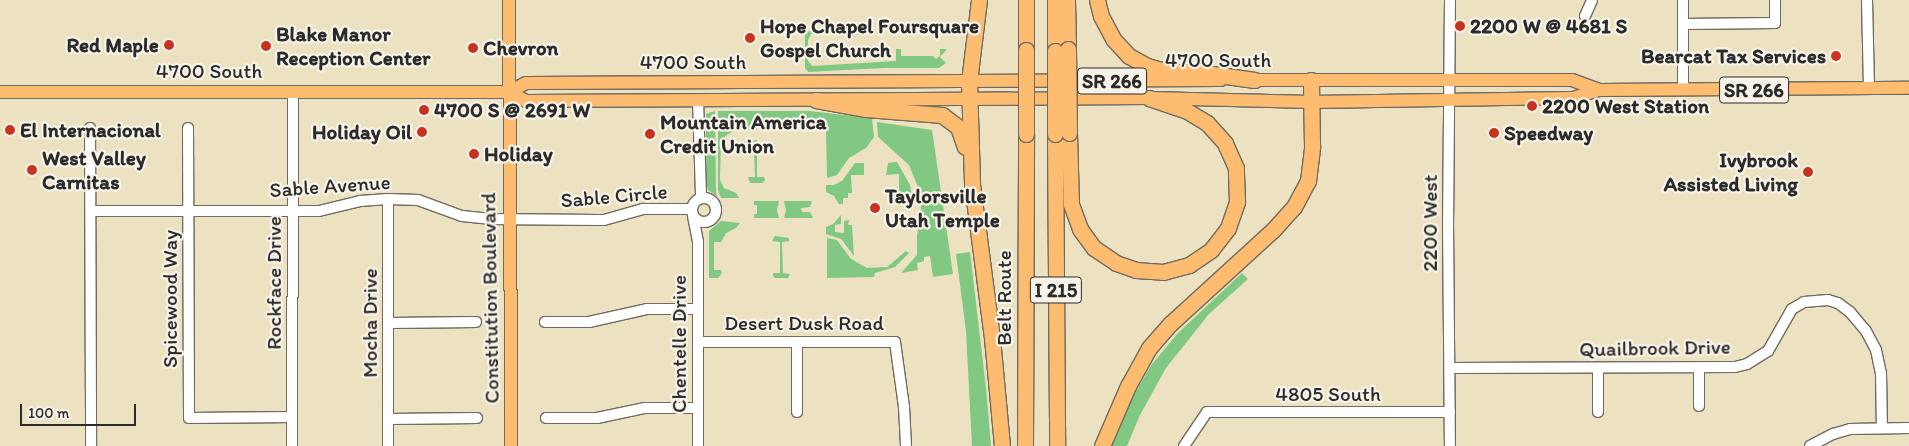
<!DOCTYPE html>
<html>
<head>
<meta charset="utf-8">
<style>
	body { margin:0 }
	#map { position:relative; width:1909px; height:446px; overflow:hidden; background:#ece2c2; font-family:Itim,sans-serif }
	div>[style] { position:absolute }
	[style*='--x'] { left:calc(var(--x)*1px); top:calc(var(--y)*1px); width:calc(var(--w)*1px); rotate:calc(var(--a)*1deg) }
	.green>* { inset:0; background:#81c883 }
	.roads { filter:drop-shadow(1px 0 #6f6b60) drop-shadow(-1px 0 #6f6b60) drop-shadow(0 1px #6f6b60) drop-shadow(0 -1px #6f6b60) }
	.minor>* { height:10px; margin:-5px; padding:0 5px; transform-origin:5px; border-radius:5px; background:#fff }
	.minor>.ring { margin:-5px; padding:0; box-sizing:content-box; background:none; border:10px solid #fff; border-radius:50% }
	.major>* { height:12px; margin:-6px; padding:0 6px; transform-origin:6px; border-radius:6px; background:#febc70 }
	.highway>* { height:15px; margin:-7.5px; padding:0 7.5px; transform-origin:7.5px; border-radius:7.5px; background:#febc70 }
	.bridges { filter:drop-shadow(1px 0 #6f6b60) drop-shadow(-1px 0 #6f6b60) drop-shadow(0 1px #6f6b60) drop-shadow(0 -1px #6f6b60) }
	.highway-bridge>* { height:15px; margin:-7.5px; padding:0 7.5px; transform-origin:7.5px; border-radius:7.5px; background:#febc70 }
	.dots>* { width:14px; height:14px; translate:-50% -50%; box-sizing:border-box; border:2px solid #f7f3e8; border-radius:50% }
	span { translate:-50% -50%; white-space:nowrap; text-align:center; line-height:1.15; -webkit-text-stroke:4.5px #f7f3e8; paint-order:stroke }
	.shield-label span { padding:1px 4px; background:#f7f3e8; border:1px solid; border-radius:4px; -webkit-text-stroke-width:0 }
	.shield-label { font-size:20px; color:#2b2b2b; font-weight:700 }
	.poi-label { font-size:21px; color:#2b2b2b; font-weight:700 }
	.left { translate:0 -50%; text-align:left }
	.right { translate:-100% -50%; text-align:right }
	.street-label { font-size:21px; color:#2b2b2b }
	.scale { position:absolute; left:20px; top:404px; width:116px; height:22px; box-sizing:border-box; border:2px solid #2b2b2b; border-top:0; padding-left:6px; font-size:15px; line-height:18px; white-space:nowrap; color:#2b2b2b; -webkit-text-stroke:4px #f7f3e8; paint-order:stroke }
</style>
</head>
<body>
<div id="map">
	<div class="green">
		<i style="clip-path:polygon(810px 31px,858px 31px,860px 34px,851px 36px,846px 33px,811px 34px,808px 40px,808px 61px,812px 66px,896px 61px,896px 49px,901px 49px,901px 56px,933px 56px,936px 59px,940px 56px,940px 49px,947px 49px,940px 57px,946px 63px,939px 68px,884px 68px,808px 72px,805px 68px,805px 33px)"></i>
		<i style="clip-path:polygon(715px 111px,716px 192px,717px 196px,708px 190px,706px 183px,706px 114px)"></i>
		<i style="clip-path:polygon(718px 111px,809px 111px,872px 118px,874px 137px,866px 148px,849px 158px,837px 175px,827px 178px,826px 128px,816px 129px,816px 122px,757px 122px,757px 130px,735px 130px,725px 136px,721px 142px,720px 180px,724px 188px,736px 193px,739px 198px,721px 198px,718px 190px)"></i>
		<i style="clip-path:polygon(877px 122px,932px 130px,953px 274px,933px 277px,930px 256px,924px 257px,924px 261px,917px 263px,918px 270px,901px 273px,917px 255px,917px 236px,921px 209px,920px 192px,909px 165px,878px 137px)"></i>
		<i style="clip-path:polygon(757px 140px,757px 177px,764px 177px,765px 180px,762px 183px,750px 183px,748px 177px,755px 177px,754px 149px,747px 146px,732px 147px,736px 143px)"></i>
		<i style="clip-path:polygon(897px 162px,910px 185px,914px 206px,907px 206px,908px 201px,903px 201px,903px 197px,899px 198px,899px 174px,886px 175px,888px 163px)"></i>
		<i style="clip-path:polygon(855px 163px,864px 163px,864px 175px,851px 175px,852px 193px,848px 193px,848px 198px,843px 198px,843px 204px,839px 204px,834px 196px,826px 192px,826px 185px,834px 185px,842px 181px)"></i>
		<i style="clip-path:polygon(754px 201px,779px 201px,777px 210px,779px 218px,754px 218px,754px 214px,757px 214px,757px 205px,754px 205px)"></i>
		<i style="clip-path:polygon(784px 201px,812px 201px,810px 207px,801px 208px,802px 212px,810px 212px,813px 218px,784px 218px,786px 210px)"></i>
		<i style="clip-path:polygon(841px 215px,841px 224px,835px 225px,835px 232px,844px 233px,844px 221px,849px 220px,848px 225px,852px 225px,854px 256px,841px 239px,826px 234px,826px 227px,833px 224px)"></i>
		<i style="clip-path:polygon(721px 221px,740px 223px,736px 228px,726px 233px,721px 242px,714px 242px,714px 270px,721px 270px,722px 273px,718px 278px,709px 278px,709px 231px)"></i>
		<i style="clip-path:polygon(775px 236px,789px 238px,789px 241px,782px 242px,783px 273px,790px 274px,788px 278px,775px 278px,773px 276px,773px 273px,780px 273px,780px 242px,772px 241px)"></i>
		<i style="clip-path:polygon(827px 238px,837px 240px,851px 259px,867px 268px,887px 267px,906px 251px,909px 253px,895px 267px,875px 273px,874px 277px,827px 278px)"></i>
		<i style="clip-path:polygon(970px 252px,986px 388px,991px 446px,972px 446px,966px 331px,956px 254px)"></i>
		<i style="clip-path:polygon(1242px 273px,1248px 279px,1209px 314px,1166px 368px,1140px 415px,1127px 446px,1110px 446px,1124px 412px,1152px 364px,1178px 333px)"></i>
	</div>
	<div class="roads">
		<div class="minor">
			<i style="--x:1450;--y:0;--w:223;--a:90.5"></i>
			<i style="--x:1448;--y:223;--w:223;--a:89.5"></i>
			<i style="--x:1867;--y:0;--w:88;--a:88.7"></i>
			<i style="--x:1585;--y:16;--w:17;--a:-66"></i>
			<i style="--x:1683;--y:24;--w:92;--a:-0.6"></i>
			<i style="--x:1775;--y:23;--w:23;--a:-90"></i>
			<i style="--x:1683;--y:90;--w:90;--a:-90"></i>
			<i style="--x:698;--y:100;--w:98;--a:88.2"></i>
			<i style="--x:90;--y:128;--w:318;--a:89.8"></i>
			<i style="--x:188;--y:128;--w:290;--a:89.8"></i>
			<i style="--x:189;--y:418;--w:103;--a:-0.6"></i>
			<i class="ring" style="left:692px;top:198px;width:14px;height:14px"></i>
			<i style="--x:91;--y:211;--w:228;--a:0"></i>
			<i style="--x:319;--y:211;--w:42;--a:-13.7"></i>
			<i style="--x:360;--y:201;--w:28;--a:-4"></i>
			<i style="--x:388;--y:199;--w:30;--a:2"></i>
			<i style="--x:418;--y:200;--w:47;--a:20"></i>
			<i style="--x:462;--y:216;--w:27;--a:6"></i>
			<i style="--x:489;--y:219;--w:115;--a:0.5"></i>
			<i style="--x:604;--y:220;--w:41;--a:-15.8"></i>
			<i style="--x:643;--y:209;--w:48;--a:0"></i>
			<i style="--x:693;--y:216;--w:26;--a:79"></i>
			<i style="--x:698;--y:242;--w:204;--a:90"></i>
			<i style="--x:545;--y:322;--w:44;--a:0"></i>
			<i style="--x:589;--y:322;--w:59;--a:-12.6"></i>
			<i style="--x:647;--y:309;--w:51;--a:0"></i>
			<i style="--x:388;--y:323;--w:88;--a:-0.7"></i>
			<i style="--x:698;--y:342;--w:197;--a:0"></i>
			<i style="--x:895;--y:342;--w:66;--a:82.1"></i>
			<i style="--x:904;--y:407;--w:39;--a:87"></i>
			<i style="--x:797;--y:342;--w:70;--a:90"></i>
			<i style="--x:1450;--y:368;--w:285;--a:-0.2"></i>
			<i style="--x:1735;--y:367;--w:12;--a:-14"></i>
			<i style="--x:1747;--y:364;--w:25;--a:-32"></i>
			<i style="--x:1768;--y:351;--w:48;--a:-60.3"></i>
			<i style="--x:1792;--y:309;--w:14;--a:-30"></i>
			<i style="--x:1804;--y:302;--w:24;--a:-5"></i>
			<i style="--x:1828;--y:300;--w:10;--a:17"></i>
			<i style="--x:1838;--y:303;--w:15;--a:37"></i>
			<i style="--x:1850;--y:312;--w:25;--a:50"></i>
			<i style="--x:1866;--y:331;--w:21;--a:62"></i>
			<i style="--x:1876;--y:350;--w:24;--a:78"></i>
			<i style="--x:1881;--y:373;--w:55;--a:89"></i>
			<i style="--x:1598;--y:368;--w:44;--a:90"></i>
			<i style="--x:1699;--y:368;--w:38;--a:90"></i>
			<i style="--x:546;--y:418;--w:51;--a:0"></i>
			<i style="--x:597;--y:418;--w:48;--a:-12"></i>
			<i style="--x:644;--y:408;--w:54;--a:0"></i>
			<i style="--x:388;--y:419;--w:89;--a:-0.6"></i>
			<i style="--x:292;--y:446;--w:355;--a:-89.8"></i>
			<i style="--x:388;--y:446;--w:247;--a:-90"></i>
			<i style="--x:1184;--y:446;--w:41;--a:-55.9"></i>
			<i style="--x:1207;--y:412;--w:243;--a:0"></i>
			<i style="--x:1810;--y:446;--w:26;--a:-28"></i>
			<i style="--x:1833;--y:434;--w:18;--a:-16"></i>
			<i style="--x:1850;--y:429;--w:59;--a:-1"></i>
		</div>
		<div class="major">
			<i style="--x:509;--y:0;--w:446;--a:89.7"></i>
			<i style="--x:1246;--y:80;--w:326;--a:0"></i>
			<i style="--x:1572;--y:80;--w:29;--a:20"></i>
			<i style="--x:0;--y:92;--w:509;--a:0"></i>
			<i style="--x:509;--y:92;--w:19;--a:-28"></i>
			<i style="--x:526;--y:83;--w:695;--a:-0.25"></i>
			<i style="--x:509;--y:92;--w:19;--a:28"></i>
			<i style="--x:526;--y:101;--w:623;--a:-0.28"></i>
			<i style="--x:1149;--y:98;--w:163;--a:1.4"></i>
			<i style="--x:1312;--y:102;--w:261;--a:-0.9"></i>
			<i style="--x:1573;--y:98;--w:27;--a:-17"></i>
			<i style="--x:1599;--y:90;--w:310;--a:-0.4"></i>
		</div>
		<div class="highway">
			<i style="--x:979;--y:0;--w:82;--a:97"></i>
			<i style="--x:969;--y:81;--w:103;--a:88.3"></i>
			<i style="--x:972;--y:184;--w:155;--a:82.6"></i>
			<i style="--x:992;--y:338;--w:108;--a:84.7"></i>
			<i style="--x:1026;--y:0;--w:50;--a:90"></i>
			<i style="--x:1055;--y:0;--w:51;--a:90"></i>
			<i style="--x:1067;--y:0;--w:49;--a:88.8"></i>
			<i style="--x:1097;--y:0;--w:16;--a:76"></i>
			<i style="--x:1101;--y:16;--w:27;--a:62"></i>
			<i style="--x:1114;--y:40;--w:22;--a:47"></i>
			<i style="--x:1129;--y:56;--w:21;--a:29"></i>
			<i style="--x:1147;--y:66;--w:23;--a:15"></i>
			<i style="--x:1169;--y:72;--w:29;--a:0"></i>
			<i style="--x:1198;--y:72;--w:57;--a:8.1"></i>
			<i style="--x:816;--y:100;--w:51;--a:10.2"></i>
			<i style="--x:866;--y:109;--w:76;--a:4.5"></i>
			<i style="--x:942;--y:115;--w:20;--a:37"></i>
			<i style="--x:958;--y:127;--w:21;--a:71"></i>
			<i style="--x:1069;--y:133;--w:71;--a:88.4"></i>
			<i style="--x:1071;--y:204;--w:27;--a:70"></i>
			<i style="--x:1080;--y:229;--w:24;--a:54"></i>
			<i style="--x:1094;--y:248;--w:27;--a:34"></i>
			<i style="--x:1116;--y:263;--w:21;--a:19"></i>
			<i style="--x:1136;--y:270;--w:27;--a:4"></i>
			<i style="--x:1163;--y:272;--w:27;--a:-15"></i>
			<i style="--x:1189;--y:265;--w:27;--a:-34"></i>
			<i style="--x:1211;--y:250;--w:28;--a:-52"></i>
			<i style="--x:1228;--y:228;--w:28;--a:-71"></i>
			<i style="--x:1237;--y:202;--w:34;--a:-92"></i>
			<i style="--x:1236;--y:168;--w:27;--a:-114"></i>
			<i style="--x:1225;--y:143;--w:27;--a:-132"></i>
			<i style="--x:1207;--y:123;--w:23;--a:-149"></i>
			<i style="--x:1187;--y:111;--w:40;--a:-161.1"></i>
			<i style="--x:1055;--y:134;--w:312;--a:89.6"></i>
			<i style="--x:1025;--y:446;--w:312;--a:-89.8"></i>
			<i style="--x:1102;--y:446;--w:65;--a:-66.6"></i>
			<i style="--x:1128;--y:386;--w:43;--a:-61.1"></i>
			<i style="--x:1149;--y:348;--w:32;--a:-49"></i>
			<i style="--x:1170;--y:324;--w:139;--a:-42.4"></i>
			<i style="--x:1273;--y:230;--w:31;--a:-48"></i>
			<i style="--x:1294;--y:207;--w:30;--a:-62"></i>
			<i style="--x:1308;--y:181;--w:35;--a:-83"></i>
			<i style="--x:1312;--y:146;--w:66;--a:-90.9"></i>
		</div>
	</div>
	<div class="bridges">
		<div class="highway-bridge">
			<i style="--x:1068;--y:49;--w:84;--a:89.3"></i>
			<i style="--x:1026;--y:50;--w:84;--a:90"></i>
			<i style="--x:1055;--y:51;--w:83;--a:90"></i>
		</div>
	</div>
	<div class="dots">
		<i style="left:1460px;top:26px;background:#c8321e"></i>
		<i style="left:750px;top:38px;background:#c8321e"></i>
		<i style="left:169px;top:45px;background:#c8321e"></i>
		<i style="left:266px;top:46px;background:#c8321e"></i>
		<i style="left:473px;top:48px;background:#c8321e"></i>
		<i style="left:1836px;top:56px;background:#c8321e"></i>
		<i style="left:1532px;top:106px;background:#c8321e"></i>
		<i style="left:424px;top:110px;background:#c8321e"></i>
		<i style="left:10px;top:130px;background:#c8321e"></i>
		<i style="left:422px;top:132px;background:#c8321e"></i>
		<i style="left:1494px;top:133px;background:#c8321e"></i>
		<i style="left:650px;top:134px;background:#c8321e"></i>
		<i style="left:474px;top:154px;background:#c8321e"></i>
		<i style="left:32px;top:170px;background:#c8321e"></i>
		<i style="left:1808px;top:172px;background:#c8321e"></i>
		<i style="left:875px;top:208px;background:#c8321e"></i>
	</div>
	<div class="shield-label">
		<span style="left:1112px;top:81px">SR 266</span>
		<span style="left:1754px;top:90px">SR 266</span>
		<span style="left:1056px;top:290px">I 215</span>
	</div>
	<div class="poi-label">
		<span class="left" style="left:760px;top:38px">Hope Chapel Foursquare<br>Gospel Church</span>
		<span class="left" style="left:1470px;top:26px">2200 W @ 4681 S</span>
		<span class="left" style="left:276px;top:46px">Blake Manor<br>Reception Center</span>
		<span class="right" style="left:159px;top:45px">Red Maple</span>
		<span class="left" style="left:483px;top:48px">Chevron</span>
		<span class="right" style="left:1826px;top:56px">Bearcat Tax Services</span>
		<span class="left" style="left:1542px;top:106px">2200 West Station</span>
		<span class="left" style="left:434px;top:110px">4700 S @ 2691 W</span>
		<span class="left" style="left:660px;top:134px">Mountain America<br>Credit Union</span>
		<span class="left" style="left:20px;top:130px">El Internacional</span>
		<span class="right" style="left:412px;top:132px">Holiday Oil</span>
		<span class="left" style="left:1504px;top:133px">Speedway</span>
		<span class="left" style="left:484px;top:154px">Holiday</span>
		<span class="left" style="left:42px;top:170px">West Valley<br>Carnitas</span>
		<span class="right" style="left:1798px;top:172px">Ivybrook<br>Assisted Living</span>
		<span class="left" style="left:885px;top:208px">Taylorsville<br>Utah Temple</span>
	</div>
	<div class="street-label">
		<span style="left:1218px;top:60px">4700 South</span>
		<span style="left:693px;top:62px">4700 South</span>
		<span style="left:209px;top:71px">4700 South</span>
		<span style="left:330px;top:186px;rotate:-4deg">Sable Avenue</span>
		<span style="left:614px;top:196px;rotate:-5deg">Sable Circle</span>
		<span style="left:1430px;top:223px;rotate:-90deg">2200 West</span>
		<span style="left:274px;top:283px;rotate:-90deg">Rockface Drive</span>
		<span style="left:490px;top:298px;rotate:-91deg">Constitution Boulevard</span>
		<span style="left:1004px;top:298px;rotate:-90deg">Belt Route</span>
		<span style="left:170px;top:299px;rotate:-90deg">Spicewood Way</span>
		<span style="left:370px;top:323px;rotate:-90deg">Mocha Drive</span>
		<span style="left:804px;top:323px">Desert Dusk Road</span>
		<span style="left:679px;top:344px;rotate:-90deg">Chentelle Drive</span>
		<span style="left:1655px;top:348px;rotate:-1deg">Quailbrook Drive</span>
		<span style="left:1328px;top:394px">4805 South</span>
	</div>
	<div class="scale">100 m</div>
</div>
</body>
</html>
